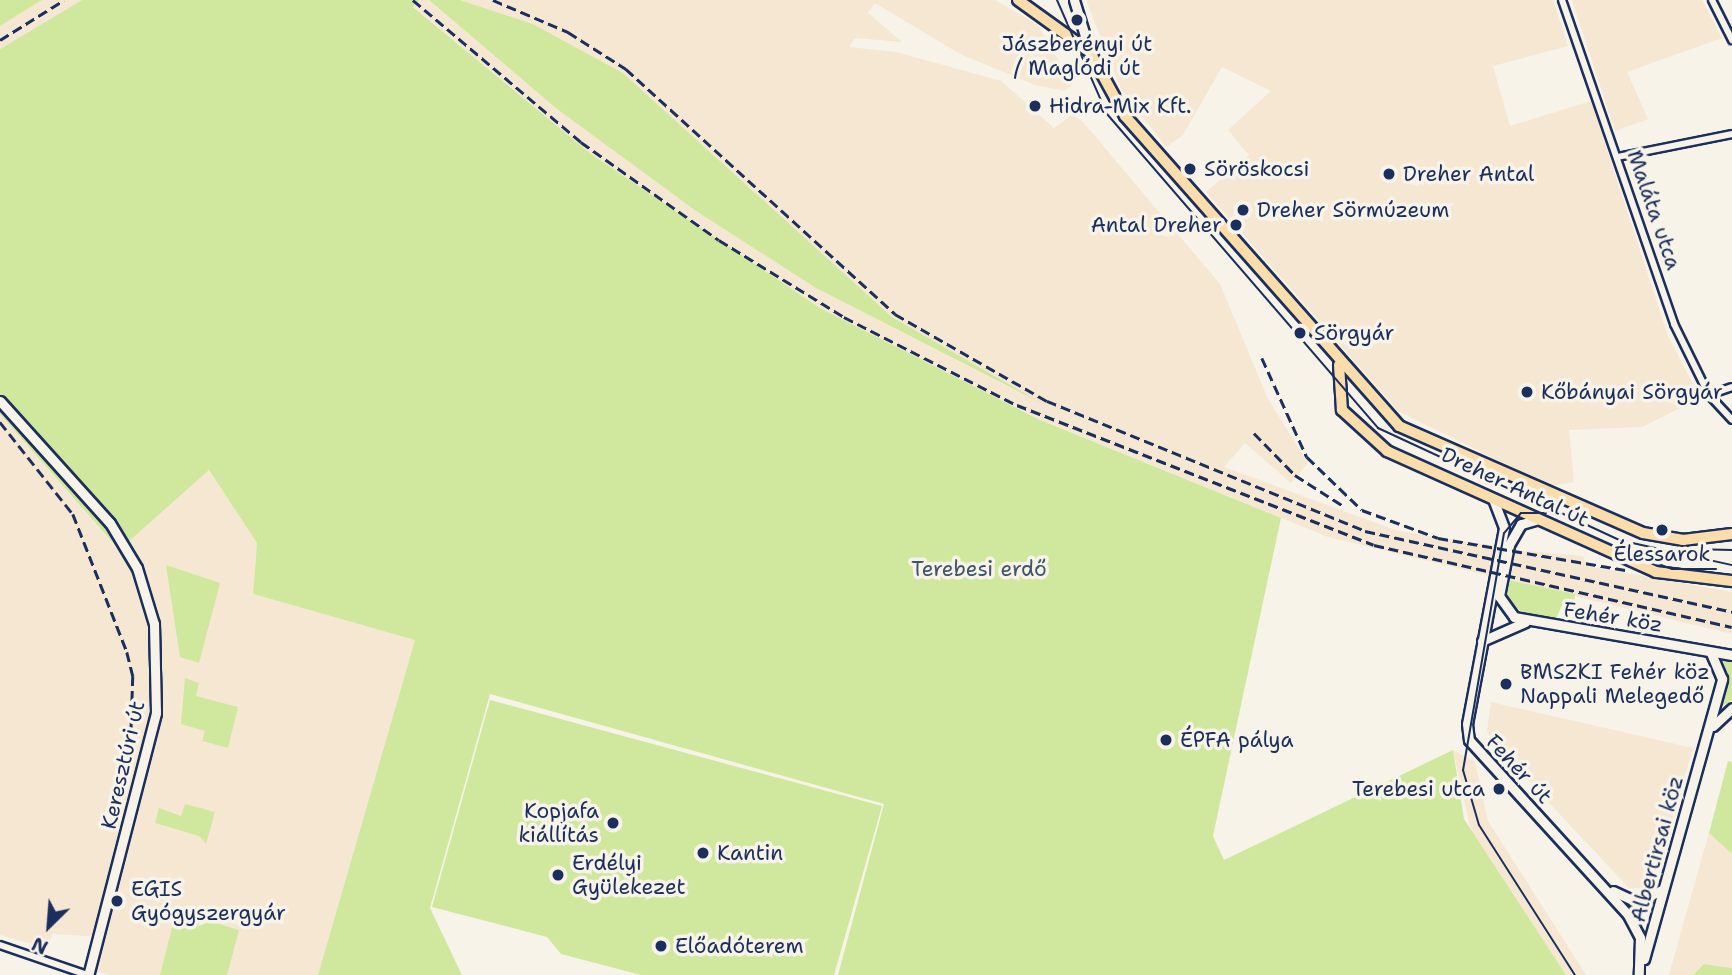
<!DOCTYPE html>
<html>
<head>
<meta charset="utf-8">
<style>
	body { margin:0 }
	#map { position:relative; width:1732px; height:975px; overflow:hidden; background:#f7f3e8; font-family:"Shantell Sans",sans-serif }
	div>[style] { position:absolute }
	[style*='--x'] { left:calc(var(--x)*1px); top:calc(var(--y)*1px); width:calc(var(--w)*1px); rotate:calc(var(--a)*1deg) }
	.built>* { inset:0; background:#f5e7d2 }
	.green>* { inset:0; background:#d0e89e }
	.roads { filter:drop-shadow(2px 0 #1b2f5e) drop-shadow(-2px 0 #1b2f5e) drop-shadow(0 2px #1b2f5e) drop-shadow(0 -2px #1b2f5e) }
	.street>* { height:6px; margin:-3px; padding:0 3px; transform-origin:3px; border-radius:3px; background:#f7f3e8 }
	.secondary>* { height:9px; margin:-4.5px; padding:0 4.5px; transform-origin:4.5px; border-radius:4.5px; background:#f7f3e8 }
	.primary>* { height:10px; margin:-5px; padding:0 5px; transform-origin:5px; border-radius:5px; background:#fbddab }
	.tram>* { height:2px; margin:-1px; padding:0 1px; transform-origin:1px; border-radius:1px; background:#1b2f5e }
	.rail>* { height:2.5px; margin-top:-1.25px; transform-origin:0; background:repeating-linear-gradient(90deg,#1b2f5e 0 10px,transparent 0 15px) }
	.dots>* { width:19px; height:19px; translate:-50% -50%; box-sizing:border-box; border:4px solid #f7f3e8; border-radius:50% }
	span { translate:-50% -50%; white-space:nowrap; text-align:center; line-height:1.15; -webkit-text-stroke:7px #f7f3e8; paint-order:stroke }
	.poi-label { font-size:21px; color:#1b2f5e }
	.left { translate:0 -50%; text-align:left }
	.right { translate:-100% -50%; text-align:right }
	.street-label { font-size:21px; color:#1b2f5e }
	.park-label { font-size:21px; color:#3f546b }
	.north { position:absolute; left:14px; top:891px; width:70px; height:70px; -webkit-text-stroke:5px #f7f3e8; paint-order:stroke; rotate:205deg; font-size:19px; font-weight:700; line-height:28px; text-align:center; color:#1b2f5e }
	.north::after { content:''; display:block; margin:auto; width:24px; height:32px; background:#1b2f5e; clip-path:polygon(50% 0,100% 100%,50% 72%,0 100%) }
</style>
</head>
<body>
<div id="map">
	<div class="built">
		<i style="clip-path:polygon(42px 0,82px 0,0 49px,0 26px)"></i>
		<i style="clip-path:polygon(419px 0,429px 0,557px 109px,696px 211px,816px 288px,1024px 395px,892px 317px,623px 73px,533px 24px,460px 0,995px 0,1038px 25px,1073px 85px,1064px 91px,1035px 85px,960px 54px,875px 3px,868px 13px,902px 42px,855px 38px,849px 47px,896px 52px,1001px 81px,1054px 128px,1072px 115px,1082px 121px,1220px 284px,1268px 399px,1308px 463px,1291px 483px,1245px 443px,1224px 467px,1398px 531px,1496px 546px,1490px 576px,1328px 537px,1039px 419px,820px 308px,591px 154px,413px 6px)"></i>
		<i style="clip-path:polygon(1086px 0,1553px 0,1568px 46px,1493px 66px,1510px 126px,1591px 101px,1668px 336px,1700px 398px,1642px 427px,1569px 430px,1574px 482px,1550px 486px,1398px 411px,1206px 192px,1249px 155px,1228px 130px,1271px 91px,1222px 67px,1183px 135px,1166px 147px,1121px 89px)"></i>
		<i style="clip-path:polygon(1572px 0,1702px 0,1722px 38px,1627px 72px,1648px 119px,1615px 131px)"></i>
		<i style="clip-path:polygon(0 414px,118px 550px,209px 470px,257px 543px,253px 594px,415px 640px,318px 975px,111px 975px,95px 971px,104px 937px,53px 934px,46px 948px,0 935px)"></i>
		<i style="clip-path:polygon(1514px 550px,1583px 556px,1587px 566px,1732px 592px,1732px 634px,1508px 580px)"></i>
		<i style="clip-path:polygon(1491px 702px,1693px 748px,1652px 888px,1629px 888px,1493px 743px,1487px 731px)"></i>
		<i style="clip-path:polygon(1453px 750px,1475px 762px,1488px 821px,1586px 975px,1566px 975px,1471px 831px)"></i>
		<i style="clip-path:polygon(1709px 833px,1732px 854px,1732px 968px,1704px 964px,1693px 975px,1669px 975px)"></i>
	</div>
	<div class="green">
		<i style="clip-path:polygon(0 0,42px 0,0 26px)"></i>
		<i style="clip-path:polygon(82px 0,419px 0,413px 7px,591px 154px,820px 308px,1038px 419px,1281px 518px,1213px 836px,1224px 860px,1453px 750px,1464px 819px,1566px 975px,838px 975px,884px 804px,490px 694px,430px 908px,462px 975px,318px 975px,415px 640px,253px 594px,257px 543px,209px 470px,119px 550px,0 414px,0 49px)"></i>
		<i style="clip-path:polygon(429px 0,460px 0,533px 24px,623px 73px,892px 317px,1045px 405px,816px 288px,696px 211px,557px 109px)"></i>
		<i style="clip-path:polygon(166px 565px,220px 583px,199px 663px,180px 657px)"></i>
		<i style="clip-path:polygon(1508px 580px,1575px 594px,1574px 605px,1563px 603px,1555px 621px,1522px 613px,1506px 595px)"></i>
		<i style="clip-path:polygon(1721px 656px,1732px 661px,1732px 700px,1719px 708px,1728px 674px)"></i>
		<i style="clip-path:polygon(185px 678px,199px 683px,196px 696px,238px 707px,228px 748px,202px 741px,205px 731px,181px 724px)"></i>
		<i style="clip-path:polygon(490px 700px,882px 806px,834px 975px,641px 975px,561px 954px,547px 937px,432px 907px)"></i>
		<i style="clip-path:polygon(1728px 761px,1732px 762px,1732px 854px,1709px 833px)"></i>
		<i style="clip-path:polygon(185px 804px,215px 812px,206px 844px,199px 836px,155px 823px,159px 808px,181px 816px)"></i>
		<i style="clip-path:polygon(186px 914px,239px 930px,227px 975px,160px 975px,173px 924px,182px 927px)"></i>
		<i style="clip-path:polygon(1704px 964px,1732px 968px,1732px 975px,1693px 975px)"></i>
	</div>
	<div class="roads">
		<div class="street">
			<i style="--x:1562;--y:0;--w:343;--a:70.9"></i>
			<i style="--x:1674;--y:324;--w:79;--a:63.8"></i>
			<i style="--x:1709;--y:395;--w:34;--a:47"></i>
			<i style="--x:1712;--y:0;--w:45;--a:63.4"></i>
			<i style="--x:1617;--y:157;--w:117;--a:-11.3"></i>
			<i style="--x:1709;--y:395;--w:24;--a:-19"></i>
			<i style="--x:0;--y:945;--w:92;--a:19"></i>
		</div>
		<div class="secondary">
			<i style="--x:1074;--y:0;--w:54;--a:72.9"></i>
			<i style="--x:0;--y:401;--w:164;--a:48"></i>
			<i style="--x:110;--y:523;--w:52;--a:59"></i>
			<i style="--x:137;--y:568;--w:59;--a:73.1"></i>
			<i style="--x:154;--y:624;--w:89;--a:88.7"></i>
			<i style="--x:156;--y:713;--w:271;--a:104.5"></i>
			<i style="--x:1493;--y:499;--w:31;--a:69"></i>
			<i style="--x:1504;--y:528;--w:199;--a:100.7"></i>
			<i style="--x:1467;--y:724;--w:16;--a:83"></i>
			<i style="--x:1469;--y:740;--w:236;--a:47.7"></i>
			<i style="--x:1628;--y:915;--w:26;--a:62"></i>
			<i style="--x:1640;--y:938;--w:37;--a:92"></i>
			<i style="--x:1539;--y:519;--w:19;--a:164"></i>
			<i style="--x:1521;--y:524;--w:24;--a:120"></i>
			<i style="--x:1509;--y:545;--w:52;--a:101.1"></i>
			<i style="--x:1499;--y:596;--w:26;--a:54"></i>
			<i style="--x:1514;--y:617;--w:221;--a:9.9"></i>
			<i style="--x:1482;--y:641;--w:47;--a:-23.8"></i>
			<i style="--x:1713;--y:726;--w:26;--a:-43"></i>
			<i style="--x:1613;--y:891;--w:26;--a:25"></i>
			<i style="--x:1637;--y:902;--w:28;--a:-26"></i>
			<i style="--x:1644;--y:959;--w:291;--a:-74.4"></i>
			<i style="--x:1722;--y:679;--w:28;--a:-113"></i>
		</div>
		<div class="primary">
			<i style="--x:1018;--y:0;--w:89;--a:35.8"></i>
			<i style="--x:1090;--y:52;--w:73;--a:61.3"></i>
			<i style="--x:1125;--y:116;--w:414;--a:48.5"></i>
			<i style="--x:1399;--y:426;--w:266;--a:23.7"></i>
			<i style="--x:1643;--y:533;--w:41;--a:9.9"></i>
			<i style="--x:1683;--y:540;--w:49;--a:-7"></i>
			<i style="--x:1339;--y:365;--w:45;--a:86.2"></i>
			<i style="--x:1342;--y:410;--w:61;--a:42.3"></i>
			<i style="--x:1387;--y:451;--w:295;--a:24.2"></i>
			<i style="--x:1656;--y:572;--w:77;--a:6.8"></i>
		</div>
	</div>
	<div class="tram">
		<i style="--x:1057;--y:0;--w:124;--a:66.3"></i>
		<i style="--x:1107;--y:114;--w:415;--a:49.2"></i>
		<i style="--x:1378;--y:428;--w:266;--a:24.9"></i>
		<i style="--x:1619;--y:540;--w:116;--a:12.5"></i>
		<i style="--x:1546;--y:513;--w:25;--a:180"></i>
		<i style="--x:1521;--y:513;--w:26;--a:130"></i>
		<i style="--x:1504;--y:533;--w:241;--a:99.8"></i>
		<i style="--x:1463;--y:770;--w:57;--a:73.8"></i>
		<i style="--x:1479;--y:825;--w:178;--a:57.4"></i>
		<i style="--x:1689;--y:549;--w:43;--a:1.3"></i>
		<i style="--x:1621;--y:550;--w:54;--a:20.4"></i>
		<i style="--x:1672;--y:569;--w:44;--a:0"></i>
	</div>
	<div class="rail">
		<i style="--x:413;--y:0;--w:220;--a:40.2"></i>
		<i style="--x:581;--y:142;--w:169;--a:35.4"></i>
		<i style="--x:719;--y:240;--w:147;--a:31.6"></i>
		<i style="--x:844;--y:317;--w:194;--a:27"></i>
		<i style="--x:1017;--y:405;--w:383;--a:21.4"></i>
		<i style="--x:1374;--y:545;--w:367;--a:12.9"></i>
		<i style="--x:493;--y:0;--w:82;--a:23.1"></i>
		<i style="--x:568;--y:32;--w:69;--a:32.5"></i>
		<i style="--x:626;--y:69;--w:364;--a:42.3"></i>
		<i style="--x:895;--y:314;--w:175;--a:29.8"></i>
		<i style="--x:1047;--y:401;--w:344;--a:22.2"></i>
		<i style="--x:1365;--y:531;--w:376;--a:12.4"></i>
		<i style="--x:0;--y:40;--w:75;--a:-32"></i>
		<i style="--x:1262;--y:358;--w:109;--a:65.6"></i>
		<i style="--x:1307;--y:457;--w:76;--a:43.9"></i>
		<i style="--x:1362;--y:510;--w:81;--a:20.2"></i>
		<i style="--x:1438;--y:538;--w:190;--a:9.7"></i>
		<i style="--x:0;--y:422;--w:117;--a:51.6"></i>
		<i style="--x:73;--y:514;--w:148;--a:68.6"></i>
		<i style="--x:127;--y:652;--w:25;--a:76"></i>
		<i style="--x:133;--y:676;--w:90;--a:91.9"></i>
		<i style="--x:1254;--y:433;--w:59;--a:45.7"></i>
		<i style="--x:1295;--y:475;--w:59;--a:32.6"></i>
	</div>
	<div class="dots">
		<i style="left:1077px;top:20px;background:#1b2f5e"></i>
		<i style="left:1035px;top:106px;background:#1b2f5e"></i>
		<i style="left:1190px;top:169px;background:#1b2f5e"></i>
		<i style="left:1389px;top:174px;background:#1b2f5e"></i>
		<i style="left:1243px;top:210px;background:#1b2f5e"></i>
		<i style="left:1236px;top:225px;background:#1b2f5e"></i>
		<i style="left:1300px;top:333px;background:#1b2f5e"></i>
		<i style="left:1527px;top:392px;background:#1b2f5e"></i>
		<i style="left:1662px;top:530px;background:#1b2f5e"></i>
		<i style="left:1506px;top:684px;background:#1b2f5e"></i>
		<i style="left:1166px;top:740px;background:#1b2f5e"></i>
		<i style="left:1499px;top:789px;background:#1b2f5e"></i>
		<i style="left:613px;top:823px;background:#1b2f5e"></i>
		<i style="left:703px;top:853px;background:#1b2f5e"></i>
		<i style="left:558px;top:875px;background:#1b2f5e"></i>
		<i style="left:117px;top:901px;background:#1b2f5e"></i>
		<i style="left:661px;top:946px;background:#1b2f5e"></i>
	</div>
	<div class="poi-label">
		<span style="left:1077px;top:56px">Jászberényi út<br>/ Maglódi út</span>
		<span class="left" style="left:1049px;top:106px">Hidra-Mix Kft.</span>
		<span class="left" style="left:1204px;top:169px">Söröskocsi</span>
		<span class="left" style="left:1403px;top:174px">Dreher Antal</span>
		<span class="left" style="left:1257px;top:210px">Dreher Sörmúzeum</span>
		<span class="right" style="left:1222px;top:225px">Antal Dreher</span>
		<span class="left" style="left:1314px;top:333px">Sörgyár</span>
		<span class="left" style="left:1541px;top:392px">Kőbányai Sörgyár</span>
		<span style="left:1662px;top:554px">Élessarok</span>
		<span class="left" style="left:1520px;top:684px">BMSZKI Fehér köz<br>Nappali Melegedő</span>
		<span class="left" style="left:1180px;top:740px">ÉPFA pálya</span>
		<span class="right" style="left:1485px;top:789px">Terebesi utca</span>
		<span class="right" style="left:599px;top:823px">Kopjafa<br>kiállítás</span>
		<span class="left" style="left:717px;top:853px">Kantin</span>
		<span class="left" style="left:572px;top:875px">Erdélyi<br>Gyülekezet</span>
		<span class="left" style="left:131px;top:901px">EGIS<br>Gyógyszergyár</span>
		<span class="left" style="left:675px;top:946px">Előadóterem</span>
	</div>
	<div class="street-label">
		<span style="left:1654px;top:210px;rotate:71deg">Maláta utca</span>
		<span style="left:1515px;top:487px;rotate:25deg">Dreher Antal út</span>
		<span style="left:1613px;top:617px;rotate:9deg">Fehér köz</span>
		<span style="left:123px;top:765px;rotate:-77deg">Keresztúri út</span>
		<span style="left:1519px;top:769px;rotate:47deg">Fehér út</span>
		<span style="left:1657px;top:849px;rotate:-75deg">Albertirsai köz</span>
	</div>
	<div class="park-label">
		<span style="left:979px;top:569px">Terebesi erdő</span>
	</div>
	<div class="north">N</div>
</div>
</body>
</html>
